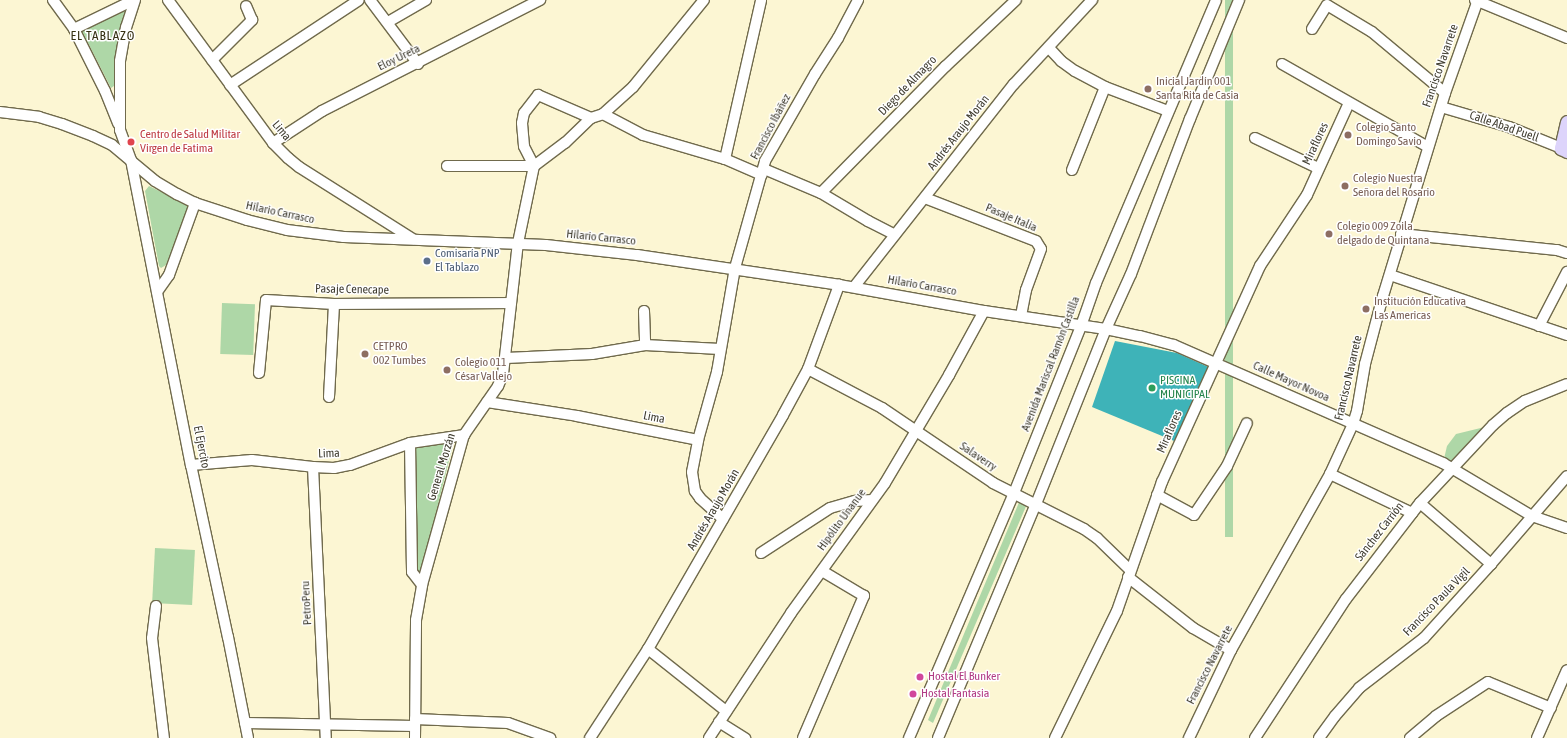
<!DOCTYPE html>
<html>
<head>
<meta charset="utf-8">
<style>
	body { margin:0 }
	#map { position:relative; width:1567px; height:738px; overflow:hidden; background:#fcf6d3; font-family:"Asap Condensed",sans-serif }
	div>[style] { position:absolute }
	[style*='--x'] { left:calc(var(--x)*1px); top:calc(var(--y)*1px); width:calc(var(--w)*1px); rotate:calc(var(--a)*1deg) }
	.green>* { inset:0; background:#aed7a7; transform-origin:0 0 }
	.water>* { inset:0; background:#3eb3b8 }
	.roads { filter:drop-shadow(1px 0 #706a4c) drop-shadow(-1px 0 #706a4c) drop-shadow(0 1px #706a4c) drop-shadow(0 -1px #706a4c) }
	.minor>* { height:10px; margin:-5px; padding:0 5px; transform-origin:5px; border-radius:5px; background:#fff }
	.major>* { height:13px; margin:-6.5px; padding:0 6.5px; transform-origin:6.5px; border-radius:6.5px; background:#ddd4fb }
	.dots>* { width:11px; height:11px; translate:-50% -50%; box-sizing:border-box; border:2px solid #fff; border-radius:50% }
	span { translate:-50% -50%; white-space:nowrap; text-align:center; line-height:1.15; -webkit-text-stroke:3px #fff; paint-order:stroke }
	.street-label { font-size:12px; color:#403d30 }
	.education-label { font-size:12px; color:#785e54 }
	.left { translate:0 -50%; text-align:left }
	.health-label { font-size:12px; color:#be3a42 }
	.service-label { font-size:12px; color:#4e5e75 }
	.leisure-label { font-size:12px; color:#27864d }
	.hotel-label { font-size:12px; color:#b23c85 }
	.neighbourhood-label { font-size:13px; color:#363114; letter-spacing:1px }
</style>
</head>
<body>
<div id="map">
	<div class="green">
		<i style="left:1225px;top:0;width:8px;height:537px"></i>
		<i style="clip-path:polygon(125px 8px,127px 11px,117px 46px,114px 86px,111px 88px,82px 31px)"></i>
		<i style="clip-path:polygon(149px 186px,190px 206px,166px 265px,161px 268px,159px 266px,145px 191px)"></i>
		<i style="left:222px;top:303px;width:33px;height:51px;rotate:2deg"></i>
		<i style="clip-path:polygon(1493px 425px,1452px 469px,1443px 463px,1447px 446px,1456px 434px)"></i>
		<i style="clip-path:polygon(450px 441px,453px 445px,422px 568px,419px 572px,416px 571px,415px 448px)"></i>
		<i style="clip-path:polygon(1020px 500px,1027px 504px,933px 723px,928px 720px)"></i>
		<i style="left:155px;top:548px;width:40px;height:55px;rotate:3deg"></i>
	</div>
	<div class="water">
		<i style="clip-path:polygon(1115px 341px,1177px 353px,1213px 369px,1179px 443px,1092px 407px)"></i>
	</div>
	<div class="roads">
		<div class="minor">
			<i style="--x:53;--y:0;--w:36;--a:54"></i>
			<i style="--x:74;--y:29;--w:69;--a:63.4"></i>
			<i style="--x:105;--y:91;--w:35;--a:68"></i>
			<i style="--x:135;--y:0;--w:28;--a:108"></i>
			<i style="--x:126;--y:27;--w:35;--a:100"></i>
			<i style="--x:120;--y:61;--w:69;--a:90"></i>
			<i style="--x:120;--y:130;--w:32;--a:70"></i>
			<i style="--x:131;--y:160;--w:311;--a:78.9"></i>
			<i style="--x:191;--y:465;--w:176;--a:77.9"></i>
			<i style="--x:228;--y:637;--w:103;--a:78.8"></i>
			<i style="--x:168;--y:0;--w:177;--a:53.7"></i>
			<i style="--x:273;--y:143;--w:21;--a:45"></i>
			<i style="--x:288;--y:158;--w:14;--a:39"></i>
			<i style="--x:299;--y:167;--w:135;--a:32.3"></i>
			<i style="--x:370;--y:0;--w:80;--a:53.1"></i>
			<i style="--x:1475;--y:0;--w:100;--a:22.4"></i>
			<i style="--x:388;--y:22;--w:44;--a:-30.1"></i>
			<i style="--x:74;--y:29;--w:67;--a:-25.8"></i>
			<i style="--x:1312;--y:29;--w:28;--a:-58"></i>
			<i style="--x:1327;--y:5;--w:52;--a:31"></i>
			<i style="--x:1372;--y:32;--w:95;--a:39.9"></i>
			<i style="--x:1049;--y:48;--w:18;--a:47"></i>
			<i style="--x:1061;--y:61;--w:17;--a:36"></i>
			<i style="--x:1075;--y:71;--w:34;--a:28"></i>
			<i style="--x:1105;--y:87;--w:67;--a:20.9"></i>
			<i style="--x:212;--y:60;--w:57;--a:-45"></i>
			<i style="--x:252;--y:20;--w:15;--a:-113"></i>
			<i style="--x:1282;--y:64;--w:168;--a:29.6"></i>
			<i style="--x:230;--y:85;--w:154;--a:-33.4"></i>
			<i style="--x:1441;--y:107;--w:71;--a:16.4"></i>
			<i style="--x:1509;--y:127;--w:56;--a:22"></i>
			<i style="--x:0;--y:112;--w:39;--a:7"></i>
			<i style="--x:39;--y:117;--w:24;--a:17"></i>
			<i style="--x:62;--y:124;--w:33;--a:21"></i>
			<i style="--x:93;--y:136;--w:21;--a:25"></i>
			<i style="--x:112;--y:145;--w:56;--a:39.9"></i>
			<i style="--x:155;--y:181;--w:26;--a:31"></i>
			<i style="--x:177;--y:194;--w:20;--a:27"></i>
			<i style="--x:195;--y:203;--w:55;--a:18.1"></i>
			<i style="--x:247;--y:220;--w:41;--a:14"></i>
			<i style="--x:287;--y:230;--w:57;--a:7"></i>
			<i style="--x:344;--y:237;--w:202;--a:2.3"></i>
			<i style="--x:546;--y:245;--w:92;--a:6.3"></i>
			<i style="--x:637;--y:255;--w:204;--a:8.4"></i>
			<i style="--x:839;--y:285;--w:147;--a:10.2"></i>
			<i style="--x:984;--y:311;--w:123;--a:8.4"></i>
			<i style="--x:1106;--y:329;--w:35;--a:12"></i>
			<i style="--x:1140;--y:336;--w:35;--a:15"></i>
			<i style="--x:1174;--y:345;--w:294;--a:23.7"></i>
			<i style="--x:1443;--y:463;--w:104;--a:30.8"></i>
			<i style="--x:1532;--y:516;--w:37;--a:19"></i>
			<i style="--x:603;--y:114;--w:45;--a:27.7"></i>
			<i style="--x:643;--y:135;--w:85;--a:16.3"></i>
			<i style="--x:725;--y:159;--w:40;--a:23.4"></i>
			<i style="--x:1255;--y:138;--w:70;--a:25.5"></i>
			<i style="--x:273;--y:143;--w:59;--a:-33.1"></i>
			<i style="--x:322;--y:111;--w:245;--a:-27"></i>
			<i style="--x:725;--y:159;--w:163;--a:-77.2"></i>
			<i style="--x:447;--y:166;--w:87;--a:0"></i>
			<i style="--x:534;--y:166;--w:39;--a:-37"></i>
			<i style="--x:565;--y:143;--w:36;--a:-44"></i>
			<i style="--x:591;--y:118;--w:13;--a:-18"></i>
			<i style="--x:603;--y:114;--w:40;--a:-42"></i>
			<i style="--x:633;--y:87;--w:112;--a:-50.8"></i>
			<i style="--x:534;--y:166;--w:22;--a:-117"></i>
			<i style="--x:524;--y:146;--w:23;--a:-95"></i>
			<i style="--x:522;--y:123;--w:10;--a:-79"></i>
			<i style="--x:524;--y:113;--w:23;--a:-52"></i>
			<i style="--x:538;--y:95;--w:58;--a:23.5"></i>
			<i style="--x:764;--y:169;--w:62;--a:22.8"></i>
			<i style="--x:821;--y:193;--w:55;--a:30.8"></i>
			<i style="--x:868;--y:221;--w:30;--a:27"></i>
			<i style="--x:1072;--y:170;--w:89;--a:-68.3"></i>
			<i style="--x:821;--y:193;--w:178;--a:-45.5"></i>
			<i style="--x:946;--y:66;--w:96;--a:-43.3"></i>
			<i style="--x:925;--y:198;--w:119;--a:21.2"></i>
			<i style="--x:1036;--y:241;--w:9;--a:58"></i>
			<i style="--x:1041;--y:249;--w:44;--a:110.1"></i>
			<i style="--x:1026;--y:290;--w:26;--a:101"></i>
			<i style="--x:1401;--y:234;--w:157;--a:5.9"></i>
			<i style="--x:1557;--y:250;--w:10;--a:17"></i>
			<i style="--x:1390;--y:275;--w:187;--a:18.7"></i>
			<i style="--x:854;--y:287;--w:258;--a:-51.8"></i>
			<i style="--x:1014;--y:84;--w:115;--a:-47.1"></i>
			<i style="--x:157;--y:292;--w:21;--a:-55"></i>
			<i style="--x:169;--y:275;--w:77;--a:-70.1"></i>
			<i style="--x:644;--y:311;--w:34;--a:88"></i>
			<i style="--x:1539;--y:326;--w:61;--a:-62.6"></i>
			<i style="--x:506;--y:358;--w:86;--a:-2.7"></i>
			<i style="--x:592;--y:354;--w:54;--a:-9.6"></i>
			<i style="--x:645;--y:345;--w:75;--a:3.1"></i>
			<i style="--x:808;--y:369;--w:84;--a:27.8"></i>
			<i style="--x:882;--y:408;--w:134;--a:34"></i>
			<i style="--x:993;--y:483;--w:102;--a:26.8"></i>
			<i style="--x:1084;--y:529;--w:16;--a:35"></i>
			<i style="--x:1097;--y:538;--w:46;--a:44.1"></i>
			<i style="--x:259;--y:373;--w:73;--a:-84.5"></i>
			<i style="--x:266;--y:300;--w:68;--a:3.4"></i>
			<i style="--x:334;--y:304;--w:177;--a:-0.3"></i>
			<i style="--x:329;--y:397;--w:93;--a:-86.9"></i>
			<i style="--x:487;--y:402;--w:91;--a:8.8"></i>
			<i style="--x:577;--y:416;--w:123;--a:11.2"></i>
			<i style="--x:410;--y:443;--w:129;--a:89.1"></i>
			<i style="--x:412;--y:572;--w:16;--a:52"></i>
			<i style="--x:191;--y:465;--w:61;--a:-4.7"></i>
			<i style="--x:252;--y:460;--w:61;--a:6.5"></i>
			<i style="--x:313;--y:467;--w:21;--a:3"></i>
			<i style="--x:334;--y:468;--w:16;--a:-11"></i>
			<i style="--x:350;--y:465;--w:64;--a:-20.1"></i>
			<i style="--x:410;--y:443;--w:55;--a:-8.4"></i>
			<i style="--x:313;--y:467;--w:271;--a:87.3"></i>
			<i style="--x:1330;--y:474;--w:91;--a:25.4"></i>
			<i style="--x:1157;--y:495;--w:42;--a:28.4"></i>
			<i style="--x:1194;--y:515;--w:59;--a:-56"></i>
			<i style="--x:1227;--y:466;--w:47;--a:-65.1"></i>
			<i style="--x:1420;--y:503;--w:94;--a:40.7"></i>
			<i style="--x:723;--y:519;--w:31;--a:-138"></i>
			<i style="--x:700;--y:498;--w:9;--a:-126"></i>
			<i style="--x:695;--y:491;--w:19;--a:-99"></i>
			<i style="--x:692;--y:472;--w:33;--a:-79"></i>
			<i style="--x:698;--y:440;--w:71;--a:-74.4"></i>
			<i style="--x:717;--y:372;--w:106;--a:-80.2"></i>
			<i style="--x:735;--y:268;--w:111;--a:-74.3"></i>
			<i style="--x:765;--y:161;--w:100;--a:-60.1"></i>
			<i style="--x:815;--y:74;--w:43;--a:-57.4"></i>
			<i style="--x:838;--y:38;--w:43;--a:-62.2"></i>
			<i style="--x:761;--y:553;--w:82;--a:-33.1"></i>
			<i style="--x:830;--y:508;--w:26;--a:-16"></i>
			<i style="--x:855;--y:501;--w:17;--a:-3"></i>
			<i style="--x:1128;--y:577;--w:83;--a:38.1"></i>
			<i style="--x:1193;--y:628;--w:44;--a:30.1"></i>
			<i style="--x:156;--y:606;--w:32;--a:97"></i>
			<i style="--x:152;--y:638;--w:101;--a:83.2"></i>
			<i style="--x:648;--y:649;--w:100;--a:38.5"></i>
			<i style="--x:415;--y:719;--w:93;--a:2.5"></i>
			<i style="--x:508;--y:723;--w:45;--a:19.7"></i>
			<i style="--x:719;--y:722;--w:31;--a:32"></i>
			<i style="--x:245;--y:723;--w:170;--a:1"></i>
			<i style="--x:415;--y:738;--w:118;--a:-89.5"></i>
			<i style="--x:416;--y:620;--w:36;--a:-80"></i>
			<i style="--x:422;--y:585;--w:156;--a:-74.4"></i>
			<i style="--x:464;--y:435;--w:60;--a:-55.2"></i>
			<i style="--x:498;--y:386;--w:13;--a:-67"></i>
			<i style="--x:503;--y:374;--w:132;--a:-83.5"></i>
			<i style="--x:518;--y:243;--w:79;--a:-78.3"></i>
			<i style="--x:590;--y:738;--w:106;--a:-56.9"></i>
			<i style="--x:648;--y:649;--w:270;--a:-60"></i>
			<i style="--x:783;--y:415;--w:52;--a:-61.5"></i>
			<i style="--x:808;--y:369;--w:90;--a:-69.7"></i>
			<i style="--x:709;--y:738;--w:149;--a:-56.7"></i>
			<i style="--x:791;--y:613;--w:160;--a:-54.1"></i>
			<i style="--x:885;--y:483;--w:126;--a:-59.3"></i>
			<i style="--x:949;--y:375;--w:73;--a:-61.3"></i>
			<i style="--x:803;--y:738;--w:155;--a:-66.8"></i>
			<i style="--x:864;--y:596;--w:49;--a:-149.2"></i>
			<i style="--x:909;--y:738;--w:267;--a:-66.8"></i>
			<i style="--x:1014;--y:493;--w:180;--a:-68.1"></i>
			<i style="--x:1081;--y:326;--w:46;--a:-70.8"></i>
			<i style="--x:1096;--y:283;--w:307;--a:-67"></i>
			<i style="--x:938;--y:738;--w:254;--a:-67.3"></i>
			<i style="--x:1036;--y:504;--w:188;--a:-68.2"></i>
			<i style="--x:1106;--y:329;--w:60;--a:-65.6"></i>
			<i style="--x:1131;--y:274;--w:166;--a:-69.2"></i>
			<i style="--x:1190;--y:119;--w:129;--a:-67.6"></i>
			<i style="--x:1055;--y:738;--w:141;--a:-64"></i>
			<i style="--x:1117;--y:611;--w:137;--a:-70.8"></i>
			<i style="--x:1162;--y:482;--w:237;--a:-65.6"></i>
			<i style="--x:1260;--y:266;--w:85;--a:-56.5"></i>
			<i style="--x:1307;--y:195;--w:101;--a:-65.5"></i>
			<i style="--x:1189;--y:738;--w:98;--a:-64.5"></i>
			<i style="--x:1231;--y:650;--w:202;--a:-60.6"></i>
			<i style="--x:1330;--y:474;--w:55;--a:-65.3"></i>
			<i style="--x:1353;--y:424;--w:14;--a:-73"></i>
			<i style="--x:1357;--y:411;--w:48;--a:-80.3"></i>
			<i style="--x:1365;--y:364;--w:70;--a:-75.2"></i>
			<i style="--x:1383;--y:296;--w:212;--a:-73"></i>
			<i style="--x:1445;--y:93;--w:99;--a:-70.5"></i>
			<i style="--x:1255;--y:738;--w:166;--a:-56.8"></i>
			<i style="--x:1346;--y:599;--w:121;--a:-52.4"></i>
			<i style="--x:1420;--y:503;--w:107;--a:-46.9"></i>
			<i style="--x:1493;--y:425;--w:18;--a:-41"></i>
			<i style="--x:1507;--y:413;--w:22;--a:-34"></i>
			<i style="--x:1525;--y:401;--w:45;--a:-22"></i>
			<i style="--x:1319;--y:738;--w:27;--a:-54"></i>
			<i style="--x:1335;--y:716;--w:37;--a:-49"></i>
			<i style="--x:1359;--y:688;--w:82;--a:-37.6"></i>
			<i style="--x:1424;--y:638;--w:100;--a:-47.8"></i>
			<i style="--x:1491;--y:564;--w:116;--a:-49.2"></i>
			<i style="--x:1410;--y:738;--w:34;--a:-40"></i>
			<i style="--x:1436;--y:716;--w:62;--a:-33.2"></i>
			<i style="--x:1488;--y:682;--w:68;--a:22.4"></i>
			<i style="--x:1537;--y:738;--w:74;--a:-66.2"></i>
		</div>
		<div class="major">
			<i style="--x:1567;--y:122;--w:27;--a:103"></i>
			<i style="--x:1561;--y:148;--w:7;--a:27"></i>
		</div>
	</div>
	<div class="dots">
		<i style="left:1148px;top:89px;background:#8d6e63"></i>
		<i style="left:1348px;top:135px;background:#8d6e63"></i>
		<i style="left:131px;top:142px;background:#e0444e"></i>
		<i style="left:1345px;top:186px;background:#8d6e63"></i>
		<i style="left:1329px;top:234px;background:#8d6e63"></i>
		<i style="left:427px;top:261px;background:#5c6f8a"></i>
		<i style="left:1366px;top:309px;background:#8d6e63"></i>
		<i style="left:365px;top:354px;background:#8d6e63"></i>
		<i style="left:447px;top:370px;background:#8d6e63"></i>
		<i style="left:1152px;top:388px;background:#2e9e5b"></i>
		<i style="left:920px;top:677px;background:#d1479c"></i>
		<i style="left:913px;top:694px;background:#d1479c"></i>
	</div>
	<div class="street-label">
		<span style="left:399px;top:58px;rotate:-26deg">Eloy Ureta</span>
		<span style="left:1441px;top:66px;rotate:-71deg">Francisco Navarrete</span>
		<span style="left:908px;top:86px;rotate:-46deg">Diego de Almagro</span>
		<span style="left:771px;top:127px;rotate:-62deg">Francisco Ibáñez</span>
		<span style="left:1504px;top:127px;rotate:19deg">Calle Abad Puell</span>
		<span style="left:281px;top:131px;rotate:50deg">Lima</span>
		<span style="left:959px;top:133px;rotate:-52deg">Andrés Araujo Morán</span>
		<span style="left:1316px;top:144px;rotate:-65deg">Miraflores</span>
		<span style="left:280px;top:213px;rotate:12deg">Hilario Carrasco</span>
		<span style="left:1011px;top:218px;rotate:23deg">Pasaje Italia</span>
		<span style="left:601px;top:238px;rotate:6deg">Hilario Carrasco</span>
		<span style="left:922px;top:286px;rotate:10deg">Hilario Carrasco</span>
		<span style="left:352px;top:290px;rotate:1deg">Pasaje Cenecape</span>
		<span style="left:1051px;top:364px;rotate:-69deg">Avenida Mariscal Ramón Castilla</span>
		<span style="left:1349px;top:378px;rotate:-77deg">Francisco Navarrete</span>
		<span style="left:1291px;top:382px;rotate:24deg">Calle Mayor Novoa</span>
		<span style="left:654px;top:418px;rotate:11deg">Lima</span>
		<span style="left:1170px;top:432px;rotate:-66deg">Miraflores</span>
		<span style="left:201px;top:447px;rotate:79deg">El Ejercito</span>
		<span style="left:329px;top:454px;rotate:-2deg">Lima</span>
		<span style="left:978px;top:457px;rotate:34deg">Salaverry</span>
		<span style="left:442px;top:467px;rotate:-73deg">General Morzán</span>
		<span style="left:714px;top:510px;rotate:-60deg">Andrés Araujo Morán</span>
		<span style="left:842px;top:520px;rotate:-54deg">Hipólito Unanue</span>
		<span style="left:1380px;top:532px;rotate:-52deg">Sánchez Carrión</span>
		<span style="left:1437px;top:602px;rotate:-46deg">Francisco Paula Vigil</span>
		<span style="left:307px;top:603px;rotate:-93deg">PetroPeru</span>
		<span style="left:1210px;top:665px;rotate:-63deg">Francisco Navarrete</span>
	</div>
	<div class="education-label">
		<span class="left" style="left:1156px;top:89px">Inicial Jardín 001<br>Santa Rita de Casia</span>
		<span class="left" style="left:1356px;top:135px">Colegio Santo<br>Domingo Savio</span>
		<span class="left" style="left:1353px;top:186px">Colegio Nuestra<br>Señora del Rosario</span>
		<span class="left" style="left:1337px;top:234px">Colegio 009 Zoila<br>delgado de Quintana</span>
		<span class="left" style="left:1374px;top:309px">Institución Educativa<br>Las Americas</span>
		<span class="left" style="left:373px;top:354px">CETPRO<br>002 Tumbes</span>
		<span class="left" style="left:455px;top:370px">Colegio 011<br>César Vallejo</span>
	</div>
	<div class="health-label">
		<span class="left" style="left:140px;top:142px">Centro de Salud Militar<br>Virgen de Fatima</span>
	</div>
	<div class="service-label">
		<span class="left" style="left:435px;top:261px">Comisaría PNP<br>El Tablazo</span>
	</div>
	<div class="leisure-label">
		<span class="left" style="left:1160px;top:388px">PISCINA<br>MUNICIPAL</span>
	</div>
	<div class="hotel-label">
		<span class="left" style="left:928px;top:677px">Hostal El Bunker</span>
		<span class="left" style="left:921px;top:694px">Hostal Fantasia</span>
	</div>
	<div class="neighbourhood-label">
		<span style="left:103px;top:36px">EL TABLAZO</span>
	</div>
</div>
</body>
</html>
